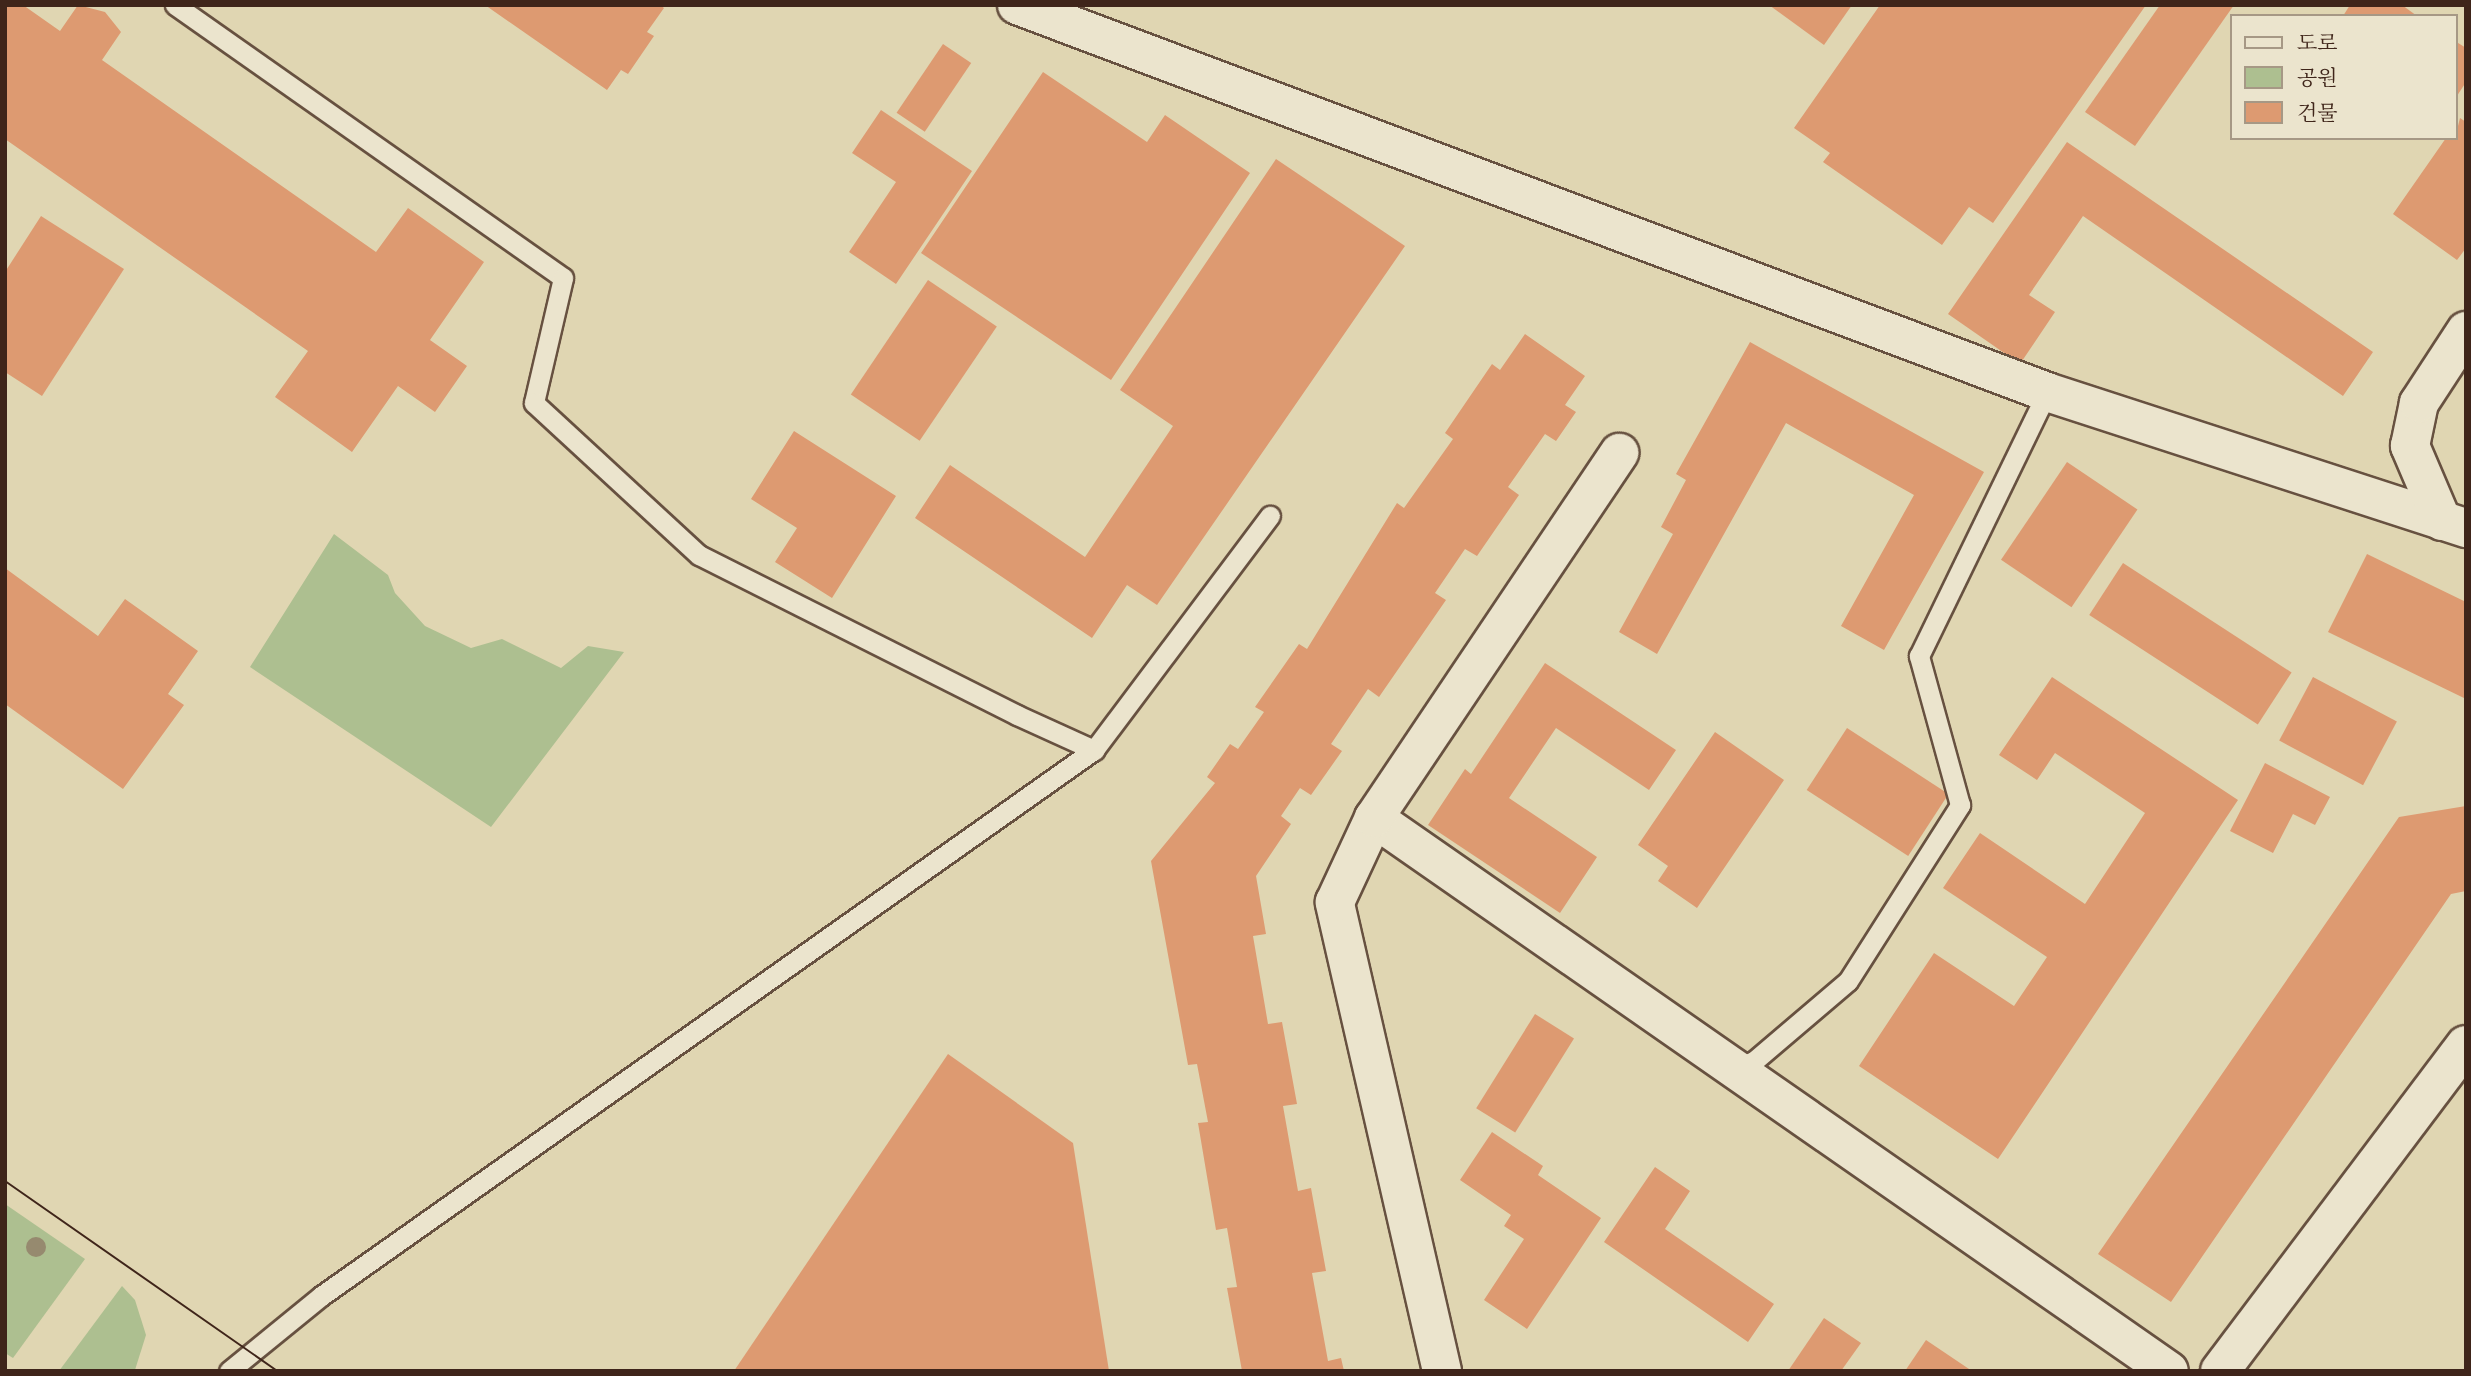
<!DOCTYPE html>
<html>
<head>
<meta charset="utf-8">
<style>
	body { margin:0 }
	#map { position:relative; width:2471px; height:1376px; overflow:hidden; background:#e0d6b2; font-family:"Sorts Mill Goudy","Noto Serif KR",serif }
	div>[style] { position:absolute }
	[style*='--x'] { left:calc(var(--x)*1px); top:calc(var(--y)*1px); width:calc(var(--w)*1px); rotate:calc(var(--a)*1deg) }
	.green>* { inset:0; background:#adbf90 }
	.building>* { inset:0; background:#dd9a71; transform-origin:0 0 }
	.roads { filter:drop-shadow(2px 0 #675140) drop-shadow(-2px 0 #675140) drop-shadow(0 2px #675140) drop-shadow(0 -2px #675140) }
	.service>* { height:19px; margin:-9.5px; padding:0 9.5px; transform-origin:9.5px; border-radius:9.5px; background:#ebe4cd }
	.minor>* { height:38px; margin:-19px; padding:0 19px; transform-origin:19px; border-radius:19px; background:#ebe4cd }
	.tram>* { height:2px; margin:-1px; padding:0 1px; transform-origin:1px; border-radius:1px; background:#3f251a }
	.trees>* { width:20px; height:20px; margin:-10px; border-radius:50%; background:#968a6f }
	span { translate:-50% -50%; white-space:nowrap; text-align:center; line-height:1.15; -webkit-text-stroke:7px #ebe4cd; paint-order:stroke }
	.frame { position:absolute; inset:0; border:7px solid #3f251a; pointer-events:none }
	.legend { position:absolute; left:2230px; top:14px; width:228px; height:126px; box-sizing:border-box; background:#ebe4cd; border:2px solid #a69885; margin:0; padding:9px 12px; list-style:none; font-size:21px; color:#3f251a }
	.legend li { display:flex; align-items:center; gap:14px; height:35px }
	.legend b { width:35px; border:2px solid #a69885 }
</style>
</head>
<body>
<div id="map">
	<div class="green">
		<i style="clip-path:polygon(334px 534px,388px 575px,395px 593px,425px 626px,471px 648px,502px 639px,561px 668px,588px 646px,624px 652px,491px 827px,250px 667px)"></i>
		<i style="clip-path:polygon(5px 1204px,85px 1259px,13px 1358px,5px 1353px)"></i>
		<i style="clip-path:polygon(122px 1286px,135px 1300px,146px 1335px,135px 1370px,59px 1371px)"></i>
	</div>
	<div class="building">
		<i style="clip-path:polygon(5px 5px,23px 5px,60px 31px,78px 5px,105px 12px,121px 32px,102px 60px,376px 252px,408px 208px,484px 262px,430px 340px,467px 366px,435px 412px,398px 386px,352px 452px,275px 397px,308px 351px,5px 139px)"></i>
		<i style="clip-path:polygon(485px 5px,660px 5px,664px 8px,647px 32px,654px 36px,628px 74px,621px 70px,607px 90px)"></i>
		<i style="clip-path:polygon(1769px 5px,1852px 5px,1824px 45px)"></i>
		<i style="clip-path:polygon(1880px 5px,2146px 5px,1993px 223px,1969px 207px,1942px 245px,1823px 162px,1830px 153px,1794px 128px)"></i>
		<i style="clip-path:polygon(2160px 5px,2234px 5px,2135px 146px,2085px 112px)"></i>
		<i style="clip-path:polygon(2350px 5px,2402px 5px,2417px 16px,2343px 16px)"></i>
		<i style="clip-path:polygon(2455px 41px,2466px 48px,2466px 82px,2455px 99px)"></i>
		<i style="left:943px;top:44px;width:34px;height:83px;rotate:34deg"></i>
		<i style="clip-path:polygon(1043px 72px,1147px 142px,1165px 115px,1250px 173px,1111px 380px,921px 253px)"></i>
		<i style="clip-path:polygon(881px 110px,972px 171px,896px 284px,849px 252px,896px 182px,852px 153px)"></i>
		<i style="clip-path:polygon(2460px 118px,2466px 122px,2466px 248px,2457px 260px,2393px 214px,2446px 138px,2455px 138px)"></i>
		<i style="clip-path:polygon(2067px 142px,2373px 352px,2343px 396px,2083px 216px,2029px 295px,2055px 312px,2020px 364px,1948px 314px)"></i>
		<i style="clip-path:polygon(1276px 159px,1405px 246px,1157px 605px,1127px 585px,1092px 638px,915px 518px,950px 465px,1085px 557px,1173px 426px,1120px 390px)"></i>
		<i style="clip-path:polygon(41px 216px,124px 269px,42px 396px,5px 372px,5px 272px)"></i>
		<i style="left:928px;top:280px;width:83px;height:138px;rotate:34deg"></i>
		<i style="clip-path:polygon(1525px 334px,1585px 376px,1565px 405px,1576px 412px,1556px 441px,1545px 434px,1508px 487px,1519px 495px,1477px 556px,1465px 549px,1435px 593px,1446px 600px,1379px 697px,1368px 689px,1331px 744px,1342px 751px,1311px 795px,1300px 788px,1281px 816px,1291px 824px,1256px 876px,1266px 934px,1253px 936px,1268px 1024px,1282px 1022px,1297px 1104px,1283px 1106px,1298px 1191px,1311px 1188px,1326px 1271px,1312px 1273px,1328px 1361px,1341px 1358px,1344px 1371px,1242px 1371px,1227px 1288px,1237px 1287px,1227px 1228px,1216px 1230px,1198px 1123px,1208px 1122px,1197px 1064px,1188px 1065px,1151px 861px,1215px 783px,1207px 777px,1230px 744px,1238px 749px,1264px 712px,1255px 707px,1299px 644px,1307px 649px,1397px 503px,1404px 508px,1453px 439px,1445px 433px,1492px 364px,1500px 370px)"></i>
		<i style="clip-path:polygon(1750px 342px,1984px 472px,1884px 650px,1841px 626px,1914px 495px,1786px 423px,1657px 654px,1619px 632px,1673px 534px,1661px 527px,1686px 480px,1676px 474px)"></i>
		<i style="clip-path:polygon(794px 431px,896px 496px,832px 598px,775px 562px,797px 528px,751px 499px)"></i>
		<i style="left:2067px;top:462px;width:85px;height:118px;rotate:34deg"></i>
		<i style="clip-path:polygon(2367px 554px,2466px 602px,2466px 699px,2328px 632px)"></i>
		<i style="left:2123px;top:563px;width:201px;height:62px;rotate:33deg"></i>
		<i style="clip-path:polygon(5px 568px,98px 636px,125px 599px,198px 651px,168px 694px,184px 705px,123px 789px,5px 704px)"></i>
		<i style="clip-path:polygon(1545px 663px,1676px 750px,1649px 790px,1556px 728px,1509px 798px,1597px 857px,1560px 913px,1428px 825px,1465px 769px,1471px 774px)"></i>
		<i style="clip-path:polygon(2052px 677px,2238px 800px,1998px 1159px,1859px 1066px,1934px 953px,2014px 1006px,2047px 957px,1943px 888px,1980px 833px,2085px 904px,2145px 813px,2055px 753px,2037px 780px,1999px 755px)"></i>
		<i style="left:2313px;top:677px;width:95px;height:72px;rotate:28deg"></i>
		<i style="left:1847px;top:728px;width:121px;height:74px;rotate:33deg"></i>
		<i style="clip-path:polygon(1715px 732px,1784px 780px,1697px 908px,1658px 881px,1668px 866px,1638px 845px)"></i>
		<i style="clip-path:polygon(2265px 763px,2330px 797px,2315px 825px,2293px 814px,2273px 853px,2230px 831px)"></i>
		<i style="clip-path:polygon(2466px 806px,2466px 891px,2451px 894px,2171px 1302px,2098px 1254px,2399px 817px)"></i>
		<i style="left:1535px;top:1014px;width:46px;height:111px;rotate:32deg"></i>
		<i style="clip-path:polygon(948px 1054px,1073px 1143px,1109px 1371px,734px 1371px)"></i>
		<i style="clip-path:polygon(1492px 1132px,1543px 1166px,1538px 1175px,1601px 1218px,1527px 1329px,1484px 1300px,1524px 1239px,1504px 1226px,1511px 1215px,1460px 1180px)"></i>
		<i style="clip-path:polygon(1655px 1167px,1690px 1191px,1665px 1229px,1774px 1304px,1748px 1342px,1604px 1242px)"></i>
		<i style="clip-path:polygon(1824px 1318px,1861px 1343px,1841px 1371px,1788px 1371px)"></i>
		<i style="clip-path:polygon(1926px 1340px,1972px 1371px,1905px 1371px)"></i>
	</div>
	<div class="roads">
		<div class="service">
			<i style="--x:175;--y:5;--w:474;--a:35.1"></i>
			<i style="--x:563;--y:278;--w:128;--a:103.1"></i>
			<i style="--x:534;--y:403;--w:224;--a:42.7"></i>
			<i style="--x:699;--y:555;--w:356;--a:26.7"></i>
			<i style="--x:1017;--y:715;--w:85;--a:24.4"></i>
			<i style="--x:1094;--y:750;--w:293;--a:-53.1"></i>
			<i style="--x:1736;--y:1068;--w:19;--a:-21"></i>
			<i style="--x:1754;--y:1061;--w:123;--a:-40.4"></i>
			<i style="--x:1848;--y:981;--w:209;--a:-57.5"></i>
			<i style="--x:1960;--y:805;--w:155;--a:-105.4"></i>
			<i style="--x:1919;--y:656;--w:293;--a:-64.1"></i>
			<i style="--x:229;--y:1371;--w:119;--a:-39.2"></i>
			<i style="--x:321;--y:1296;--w:946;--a:-35.24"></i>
		</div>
		<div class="minor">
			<i style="--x:1017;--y:5;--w:1100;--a:20.59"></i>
			<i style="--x:2047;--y:392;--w:441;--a:18"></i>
			<i style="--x:2442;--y:521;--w:82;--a:-113.1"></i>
			<i style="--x:2410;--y:446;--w:44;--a:-78.2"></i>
			<i style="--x:2419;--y:403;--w:86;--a:-56.9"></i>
			<i style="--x:1374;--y:818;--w:968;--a:34.82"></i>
			<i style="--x:1442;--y:1371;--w:481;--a:-102.9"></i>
			<i style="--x:1335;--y:902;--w:93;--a:-65.1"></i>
			<i style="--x:1374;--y:818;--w:440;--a:-56.1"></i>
			<i style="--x:2220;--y:1371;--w:408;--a:-53"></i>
		</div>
	</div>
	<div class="tram">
		<i style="--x:5;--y:1181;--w:332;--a:34.9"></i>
	</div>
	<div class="trees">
		<i style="left:36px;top:1247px"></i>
	</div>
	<div class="frame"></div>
	<ul class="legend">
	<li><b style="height:9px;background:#ebe4cd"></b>도로</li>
	<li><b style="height:19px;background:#adbf90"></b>공원</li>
	<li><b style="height:19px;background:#dd9a71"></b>건물</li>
	</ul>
</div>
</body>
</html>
